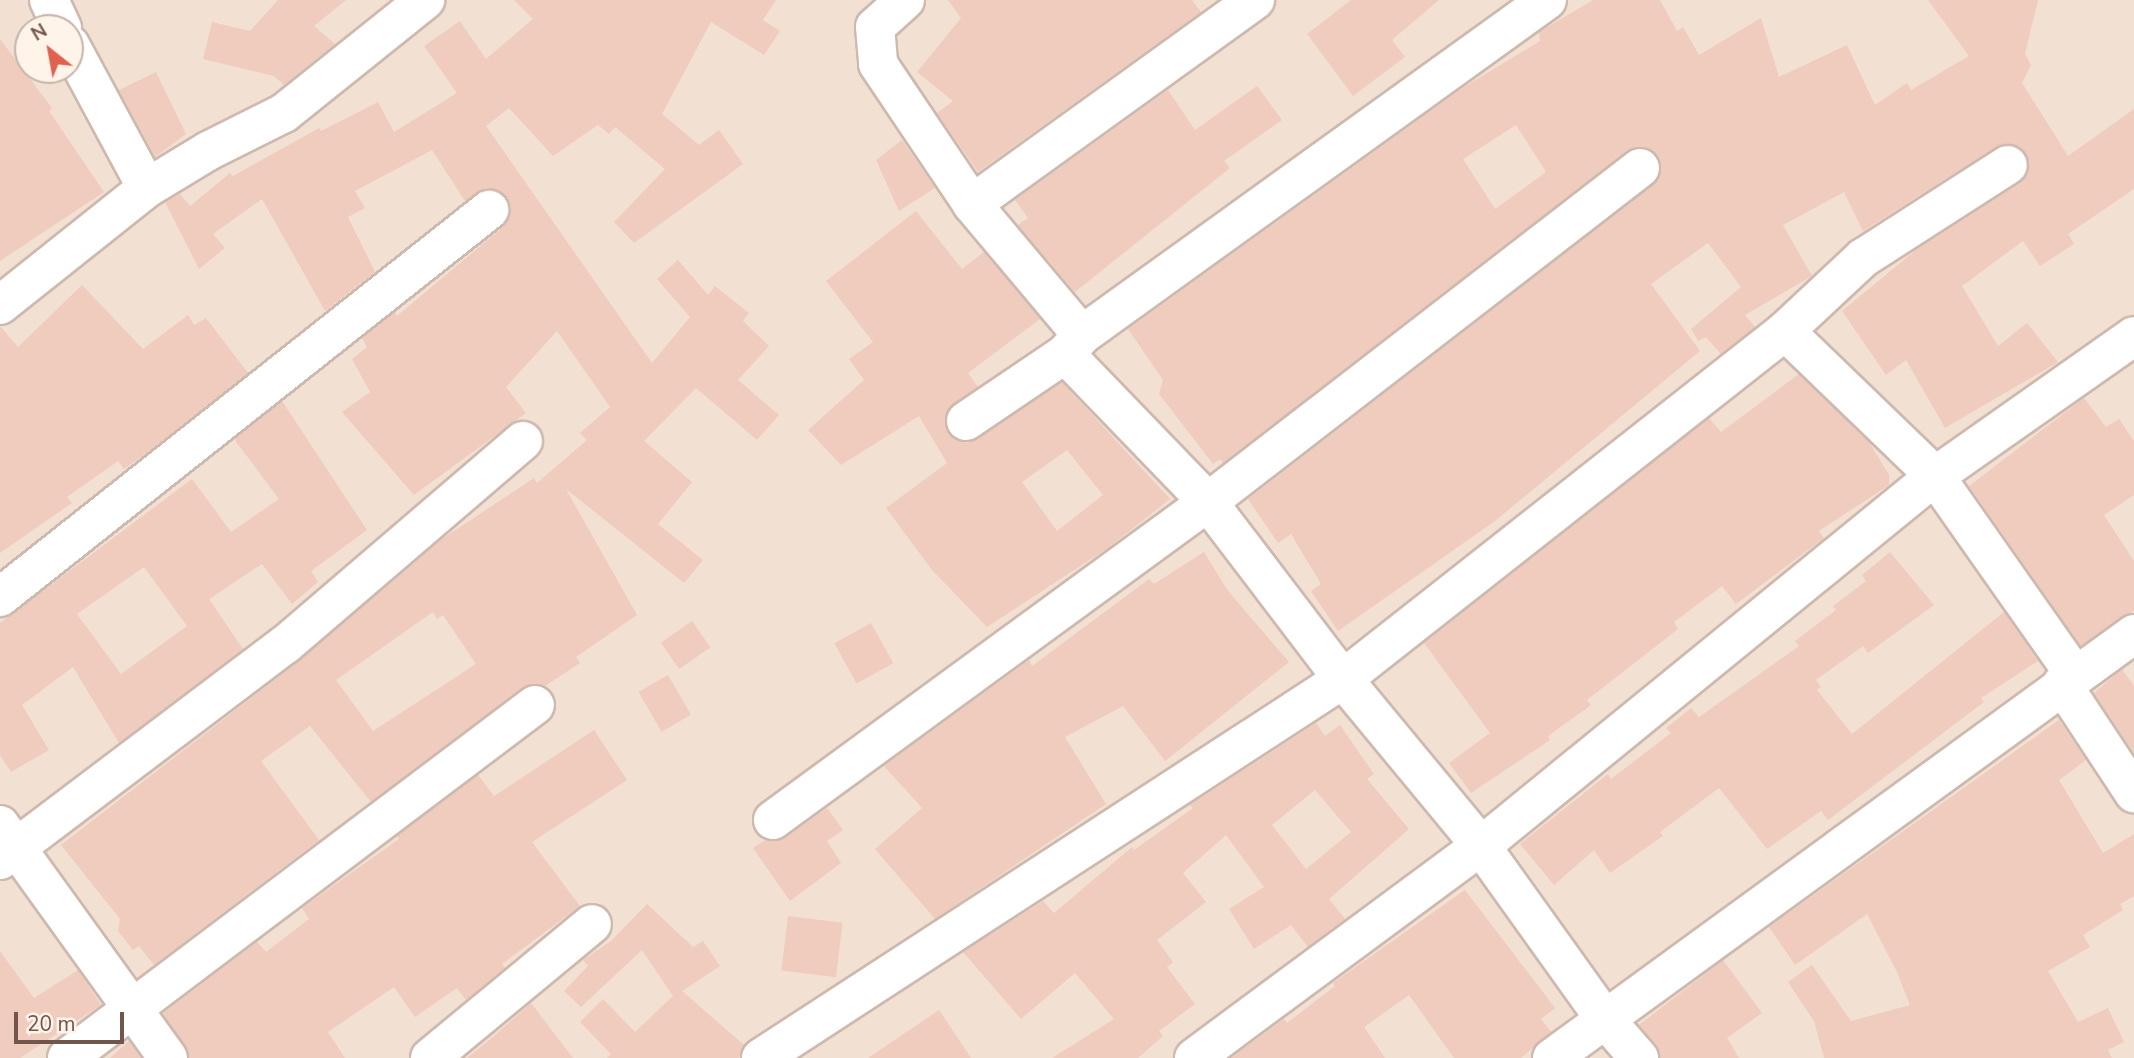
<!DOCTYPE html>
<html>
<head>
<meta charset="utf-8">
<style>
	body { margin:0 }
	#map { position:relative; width:2134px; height:1058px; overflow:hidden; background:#fbf0e4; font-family:"Nunito Sans",sans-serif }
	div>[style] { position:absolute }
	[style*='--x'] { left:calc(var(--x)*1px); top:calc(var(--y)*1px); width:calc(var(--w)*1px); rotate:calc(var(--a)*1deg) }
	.residential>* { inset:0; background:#f2e1d3 }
	.building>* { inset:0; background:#efccbd; transform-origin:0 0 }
	.roads { filter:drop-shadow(2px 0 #ceb9ae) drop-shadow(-2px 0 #ceb9ae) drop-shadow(0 2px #ceb9ae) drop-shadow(0 -2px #ceb9ae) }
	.minor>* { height:38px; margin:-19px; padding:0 19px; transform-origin:19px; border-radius:19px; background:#fff }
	span { translate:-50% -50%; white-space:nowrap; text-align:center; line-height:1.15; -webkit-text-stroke:6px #fef4ea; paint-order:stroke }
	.north { position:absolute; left:14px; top:14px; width:70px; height:70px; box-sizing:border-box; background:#fef4ea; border:2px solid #c6b4aa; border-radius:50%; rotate:329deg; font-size:19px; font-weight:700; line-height:28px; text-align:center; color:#72554b }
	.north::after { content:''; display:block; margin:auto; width:24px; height:32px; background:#df614f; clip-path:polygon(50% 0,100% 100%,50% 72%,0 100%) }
	.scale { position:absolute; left:14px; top:1012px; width:110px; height:32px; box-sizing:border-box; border:4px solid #72554b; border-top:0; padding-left:9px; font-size:21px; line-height:24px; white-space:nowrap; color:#72554b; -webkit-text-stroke:5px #fef4ea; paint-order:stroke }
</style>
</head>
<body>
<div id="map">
	<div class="residential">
		<i style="clip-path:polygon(evenodd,0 0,2134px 0,2134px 1058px,0 1058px,0 0,28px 28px,70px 28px,70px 70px,28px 70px,28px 28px)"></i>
	</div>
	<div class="building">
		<i style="clip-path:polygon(278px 0,346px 0,314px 26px,335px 44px,284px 85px,274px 76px,203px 59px,212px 22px,250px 31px)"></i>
		<i style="clip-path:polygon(evenodd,514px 0,776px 0,763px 20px,780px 31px,764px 55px,711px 22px,662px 114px,699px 145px,719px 130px,743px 164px,634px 243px,614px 222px,665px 169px,615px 127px,609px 134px,598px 125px,553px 156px,509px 108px,486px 126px,652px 363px,690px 317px,657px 279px,678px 260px,708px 295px,715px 286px,749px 313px,743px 321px,769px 346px,738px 380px,779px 415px,757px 440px,696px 388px,644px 441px,692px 482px,658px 524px,703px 560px,684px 583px,566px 489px,637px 615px,576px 657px,580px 663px,545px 686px,522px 688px,371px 802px,310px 726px,261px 761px,319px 840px,154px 965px,139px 946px,133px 950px,118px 931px,120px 919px,61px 845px,299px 661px,442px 539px,534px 478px,537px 483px,587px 440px,580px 433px,610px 407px,557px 331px,506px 387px,526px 413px,414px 495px,342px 412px,370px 392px,352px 359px,367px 347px,362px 338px,395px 312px,397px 316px,503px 227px,511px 207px,506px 196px,486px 188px,465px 201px,432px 150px,355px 191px,365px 208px,348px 217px,375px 272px,325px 311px,262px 199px,213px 234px,225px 248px,199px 269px,165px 202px,180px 194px,190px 206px,230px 173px,233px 176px,319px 128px,321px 131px,378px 102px,394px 132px,457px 93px,424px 46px,460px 21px,486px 59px,533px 19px,514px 0,433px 612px,437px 619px,443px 615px,476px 664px,373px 731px,336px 680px,433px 612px)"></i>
		<i style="clip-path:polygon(948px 0,1192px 0,1201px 12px,978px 172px,937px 113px,953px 101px,917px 72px,961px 18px)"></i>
		<i style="clip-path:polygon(1351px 0,1439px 0,1392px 40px,1405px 57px,1353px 96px,1307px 34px)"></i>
		<i style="clip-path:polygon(evenodd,1593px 0,1660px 0,1677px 31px,1683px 27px,1699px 55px,1761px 18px,1779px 77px,1847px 45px,1875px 105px,1907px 83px,1911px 90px,1969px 56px,1928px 0,2038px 0,2025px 54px,2031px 65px,2022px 83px,2068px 156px,2134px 109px,2134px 189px,2068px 234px,2074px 244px,2040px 266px,2023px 241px,1962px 286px,1998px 346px,2027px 323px,2058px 362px,1945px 428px,1906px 360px,1886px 375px,1842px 311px,1916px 250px,2020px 183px,2030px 163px,2019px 146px,1996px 147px,1863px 231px,1844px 192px,1783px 225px,1812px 276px,1745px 315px,1755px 327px,1721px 354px,1706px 337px,1698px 341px,1691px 329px,1741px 287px,1708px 243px,1651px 284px,1700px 351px,1495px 521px,1338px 631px,1311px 591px,1321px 584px,1291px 534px,1278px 543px,1248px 499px,1653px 185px,1660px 176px,1658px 155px,1648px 148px,1627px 151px,1223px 463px,1220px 459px,1213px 464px,1159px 394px,1163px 380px,1128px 329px,1464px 87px,1540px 41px,1539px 32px,1593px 0,1516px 125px,1546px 172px,1495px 209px,1463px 159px,1516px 125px)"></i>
		<i style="clip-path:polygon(0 39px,52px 108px,49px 111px,104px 192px,0 261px)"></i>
		<i style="clip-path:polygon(156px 72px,186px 134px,155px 157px,119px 90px)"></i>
		<i style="clip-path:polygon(1257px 86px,1282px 120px,1224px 161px,1230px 168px,1075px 292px,1018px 225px,1028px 218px,1015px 200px,1168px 90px,1195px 130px)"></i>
		<i style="clip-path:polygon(902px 140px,935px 188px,899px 211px,876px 160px)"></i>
		<i style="clip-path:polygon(evenodd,916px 211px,962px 269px,984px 252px,1040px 319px,968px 373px,978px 387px,947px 411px,948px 434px,967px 443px,978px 439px,1062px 382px,1170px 499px,1108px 548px,987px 627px,932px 570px,886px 508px,947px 463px,919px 416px,841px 465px,808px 430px,864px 380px,849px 359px,873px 342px,826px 281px,916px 211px,1067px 450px,1103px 495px,1057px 531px,1022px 482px,1067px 450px)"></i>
		<i style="clip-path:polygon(82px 285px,143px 349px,188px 315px,194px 325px,206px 318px,248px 373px,148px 452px,124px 469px,118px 461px,67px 497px,72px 503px,0 553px,0 326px,18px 347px)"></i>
		<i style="clip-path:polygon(1799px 374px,1869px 442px,1889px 475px,1889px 485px,1819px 531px,1824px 538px,1736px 604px,1722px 586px,1674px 622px,1678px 629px,1587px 700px,1591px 705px,1548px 736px,1550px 740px,1471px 793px,1449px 763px,1490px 733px,1424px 643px,1709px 418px,1721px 432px)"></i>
		<i style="clip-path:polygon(2084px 398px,2106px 427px,2119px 419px,2134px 441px,2134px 495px,2104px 515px,2134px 561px,2134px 611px,2081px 646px,1969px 486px)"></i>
		<i style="clip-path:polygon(evenodd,282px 401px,367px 530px,311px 571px,318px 582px,292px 604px,262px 564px,209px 599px,243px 649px,119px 743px,73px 667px,22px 705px,49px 750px,11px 772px,0 755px,0 623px,192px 479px,231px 532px,279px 499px,234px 439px,282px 401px,144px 567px,187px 626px,121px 674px,77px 614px,144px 567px)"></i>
		<i style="clip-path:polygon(1204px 552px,1228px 591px,1289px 662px,1165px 761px,1123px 706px,1065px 737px,1106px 804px,935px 919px,875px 849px,922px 808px,884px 766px,1029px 660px,1032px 666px,1149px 579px,1154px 584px)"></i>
		<i style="clip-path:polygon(1890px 552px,1934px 605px,1868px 653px,1863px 646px,1816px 680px,1821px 687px,1817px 690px,1852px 734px,2004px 612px,2038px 661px,1981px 698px,1984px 702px,1828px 820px,1821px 811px,1767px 849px,1719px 788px,1660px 832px,1663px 836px,1610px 873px,1594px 850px,1554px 885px,1520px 844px,1608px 774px,1611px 779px,1671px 733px,1666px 728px,1691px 708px,1699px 717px,1799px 646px,1795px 641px,1836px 610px,1833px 606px,1866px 581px,1862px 575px)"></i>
		<i style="left:692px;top:621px;width:32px;height:38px;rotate:55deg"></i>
		<i style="left:871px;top:623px;width:46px;height:42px;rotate:61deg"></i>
		<i style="clip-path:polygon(2122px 669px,2134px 686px,2134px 753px,2094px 693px)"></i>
		<i style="left:668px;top:675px;width:46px;height:34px;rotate:60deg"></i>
		<i style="clip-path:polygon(2059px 720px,2086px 760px,2059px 780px,2103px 853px,2134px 834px,2134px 896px,2120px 904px,2123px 910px,2083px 935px,2090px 947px,2048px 971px,2078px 1022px,2108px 1008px,2124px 1042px,2108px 1050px,2112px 1058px,1824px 1058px,1814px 1021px,1788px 982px,1812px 965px,1851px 1021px,1910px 1005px,1897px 972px,1867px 914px,1795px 965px,1769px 927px)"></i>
		<i style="clip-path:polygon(evenodd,1316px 723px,1325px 736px,1340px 725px,1374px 774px,1367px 779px,1409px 829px,1329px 899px,1345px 919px,1308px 947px,1291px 925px,1254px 949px,1229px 909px,1264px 887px,1226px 835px,1183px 873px,1206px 902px,1157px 940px,1173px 962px,1167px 967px,1195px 1004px,1159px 1031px,1163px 1036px,1138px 1058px,1052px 1058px,1114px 1019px,1075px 973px,1021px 1019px,963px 952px,1043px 901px,1054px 913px,1132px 847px,1134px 850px,1193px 808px,1190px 805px,1316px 723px,1315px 790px,1351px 832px,1306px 869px,1272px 825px,1315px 790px)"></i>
		<i style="clip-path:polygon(594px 730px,627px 780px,532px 842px,580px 906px,502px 964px,505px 968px,466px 1000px,457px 988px,415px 1017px,394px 987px,328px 1032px,345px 1058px,189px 1058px,163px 1013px,257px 942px,266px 952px,309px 919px,302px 908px,399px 839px,397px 836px,478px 775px,494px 796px)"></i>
		<i style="clip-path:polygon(827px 808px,843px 830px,827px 841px,841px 863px,790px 901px,753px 848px,765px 840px,785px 838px)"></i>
		<i style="clip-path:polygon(1465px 890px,1555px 1008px,1541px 1019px,1551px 1032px,1521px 1058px,1454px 1058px,1409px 995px,1364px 1027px,1385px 1058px,1231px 1058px,1284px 1019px,1287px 1023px,1335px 986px,1333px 983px)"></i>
		<i style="clip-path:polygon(647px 904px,693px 947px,703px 941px,720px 966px,682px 991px,744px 1045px,739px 1058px,607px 1058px,611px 1054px,580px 1022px,603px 999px,635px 1032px,673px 996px,642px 950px,581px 1007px,564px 991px,588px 966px,583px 960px,611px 941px)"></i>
		<i style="left:788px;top:916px;width:55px;height:55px;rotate:7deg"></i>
		<i style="clip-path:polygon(0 951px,34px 998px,78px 970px,101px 1005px,20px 1058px,0 1058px)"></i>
		<i style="clip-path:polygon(1723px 960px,1762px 1013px,1727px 1038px,1739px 1058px,1660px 1058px,1656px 1044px,1639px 1025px)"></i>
		<i style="clip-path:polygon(531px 1003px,573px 1058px,467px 1058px,494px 1036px)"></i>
		<i style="clip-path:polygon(939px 1010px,971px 1058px,868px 1058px)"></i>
		<i style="clip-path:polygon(129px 1041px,141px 1058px,110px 1058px)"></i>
	</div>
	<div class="roads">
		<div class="minor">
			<i style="--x:49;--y:0;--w:31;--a:65"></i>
			<i style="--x:905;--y:0;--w:40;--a:138"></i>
			<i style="--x:875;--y:27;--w:37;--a:85"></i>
			<i style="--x:878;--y:64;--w:169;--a:56.1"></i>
			<i style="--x:972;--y:204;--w:171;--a:50"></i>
			<i style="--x:70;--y:45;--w:162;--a:61.7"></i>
			<i style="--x:972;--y:204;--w:349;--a:-35.8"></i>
			<i style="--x:0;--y:305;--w:188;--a:-38.5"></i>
			<i style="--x:147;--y:188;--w:71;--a:-31.2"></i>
			<i style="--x:208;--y:151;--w:85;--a:-26.6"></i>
			<i style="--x:284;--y:113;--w:181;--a:-38.7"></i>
			<i style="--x:1785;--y:331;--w:209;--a:44"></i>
			<i style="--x:1935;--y:476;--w:243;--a:54.9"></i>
			<i style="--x:1065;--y:354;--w:206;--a:46"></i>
			<i style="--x:1208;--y:502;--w:223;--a:52.7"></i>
			<i style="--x:1343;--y:679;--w:217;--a:50.4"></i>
			<i style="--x:1481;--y:846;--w:213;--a:54.4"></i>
			<i style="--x:1605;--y:1019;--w:52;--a:48.9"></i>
			<i style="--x:966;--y:421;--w:120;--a:-34.1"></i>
			<i style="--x:1065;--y:354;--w:25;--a:-48"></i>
			<i style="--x:1082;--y:335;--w:573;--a:-35.77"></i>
			<i style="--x:0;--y:597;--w:624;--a:-38.36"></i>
			<i style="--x:2062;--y:684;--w:131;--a:56.6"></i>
			<i style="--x:773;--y:820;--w:539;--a:-36.17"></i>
			<i style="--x:1208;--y:502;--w:546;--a:-37.71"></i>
			<i style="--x:0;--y:825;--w:287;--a:54.2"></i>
			<i style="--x:0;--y:860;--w:358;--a:-37.1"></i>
			<i style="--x:286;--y:644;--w:312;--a:-40.6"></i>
			<i style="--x:67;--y:1058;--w:586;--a:-37.03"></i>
			<i style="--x:430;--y:1058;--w:210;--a:-39.6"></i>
			<i style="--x:761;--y:1058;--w:695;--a:-33.07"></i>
			<i style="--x:1343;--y:679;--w:563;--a:-38.21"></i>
			<i style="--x:1785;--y:331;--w:107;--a:-43.1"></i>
			<i style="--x:1863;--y:258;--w:172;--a:-32.7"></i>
			<i style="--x:1194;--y:1058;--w:357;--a:-36.5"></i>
			<i style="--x:1481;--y:846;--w:586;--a:-39.18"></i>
			<i style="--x:1935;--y:476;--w:243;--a:-35.1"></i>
			<i style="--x:1552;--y:1058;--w:720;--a:-36.07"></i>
		</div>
	</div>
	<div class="north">N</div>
	<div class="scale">20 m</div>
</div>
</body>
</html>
